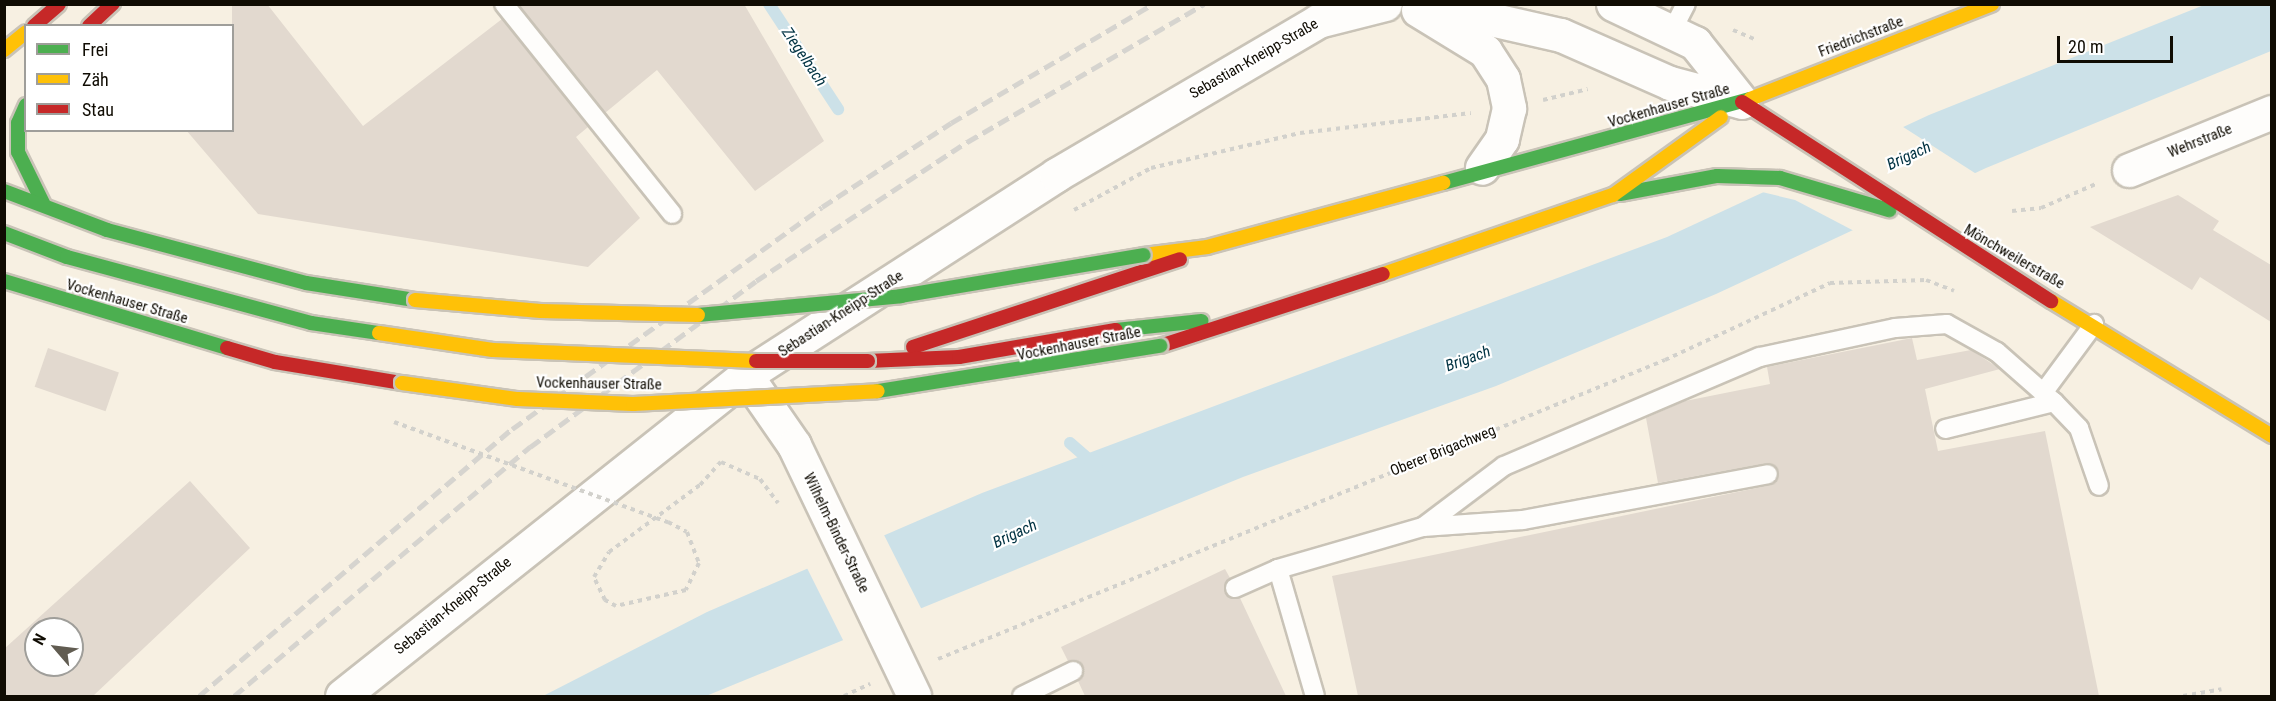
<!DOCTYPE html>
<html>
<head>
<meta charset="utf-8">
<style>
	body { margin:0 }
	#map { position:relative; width:2276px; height:701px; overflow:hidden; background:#f7f0e2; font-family:"Roboto Condensed",sans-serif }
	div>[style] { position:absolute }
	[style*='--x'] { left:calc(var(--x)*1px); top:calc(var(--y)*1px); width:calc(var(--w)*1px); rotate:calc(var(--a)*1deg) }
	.water>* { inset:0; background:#cce1e8 }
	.pier>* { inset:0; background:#f7f0e2 }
	.stream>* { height:12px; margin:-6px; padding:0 6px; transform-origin:6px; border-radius:6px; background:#cce1e8 }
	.building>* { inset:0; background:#e2d9cf; transform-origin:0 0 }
	.path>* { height:4px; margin-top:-2px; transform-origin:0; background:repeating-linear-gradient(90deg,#d2d1cc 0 4.5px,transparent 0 9px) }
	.roads { filter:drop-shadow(2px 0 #c9c3b7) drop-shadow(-2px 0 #c9c3b7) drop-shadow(0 2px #c9c3b7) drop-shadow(0 -2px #c9c3b7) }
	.lane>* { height:18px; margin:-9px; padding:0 9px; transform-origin:9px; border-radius:9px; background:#fefdfb }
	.street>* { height:33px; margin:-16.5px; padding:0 16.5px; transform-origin:16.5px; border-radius:16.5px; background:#fefdfb }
	.fast>* { height:14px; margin:-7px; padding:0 7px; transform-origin:7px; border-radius:7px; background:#4caf50 }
	.slow>* { height:14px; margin:-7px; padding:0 7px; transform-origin:7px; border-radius:7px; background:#ffc107 }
	.jam>* { height:14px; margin:-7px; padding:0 7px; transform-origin:7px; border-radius:7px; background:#c62828 }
	.rail>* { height:4.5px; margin-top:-2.25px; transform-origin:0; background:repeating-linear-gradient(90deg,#d6d4cf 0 12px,transparent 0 18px) }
	.path-bridge>* { height:4px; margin-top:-2px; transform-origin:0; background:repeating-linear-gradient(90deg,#d2d1cc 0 4.5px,transparent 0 9px) }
	.bridges { filter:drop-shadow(2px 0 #c9c3b7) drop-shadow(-2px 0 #c9c3b7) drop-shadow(0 2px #c9c3b7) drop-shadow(0 -2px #c9c3b7) }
	.fast-bridge>* { height:14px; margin:-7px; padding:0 7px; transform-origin:7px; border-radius:7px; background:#4caf50 }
	.slow-bridge>* { height:14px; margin:-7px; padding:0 7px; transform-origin:7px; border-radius:7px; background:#ffc107 }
	.jam-bridge>* { height:14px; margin:-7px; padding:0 7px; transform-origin:7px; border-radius:7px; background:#c62828 }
	span { translate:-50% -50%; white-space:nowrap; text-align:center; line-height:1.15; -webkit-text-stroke:4.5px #fff; paint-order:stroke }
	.street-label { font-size:15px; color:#100c03 }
	.water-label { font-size:16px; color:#003242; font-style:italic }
	.frame { position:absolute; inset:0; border:6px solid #100c03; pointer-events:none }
	.legend { position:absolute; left:24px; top:24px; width:210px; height:108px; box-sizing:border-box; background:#fff; border:2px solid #9f9e9a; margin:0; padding:8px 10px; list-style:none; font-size:18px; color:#100c03 }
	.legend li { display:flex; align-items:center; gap:12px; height:30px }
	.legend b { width:30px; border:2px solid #9f9e9a }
	.north { position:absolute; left:24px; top:617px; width:60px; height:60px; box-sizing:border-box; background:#fff; border:2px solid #9f9e9a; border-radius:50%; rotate:298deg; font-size:16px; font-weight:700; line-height:24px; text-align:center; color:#100c03 }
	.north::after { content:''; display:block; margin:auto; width:21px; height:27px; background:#615c51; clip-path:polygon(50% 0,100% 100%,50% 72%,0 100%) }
	.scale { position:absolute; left:2057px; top:36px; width:116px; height:27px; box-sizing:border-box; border:3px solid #100c03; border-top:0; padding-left:8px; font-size:18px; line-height:21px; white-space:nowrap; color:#100c03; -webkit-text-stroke:4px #fff; paint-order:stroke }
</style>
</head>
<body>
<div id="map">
	<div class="water">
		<i style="clip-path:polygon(2204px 5px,2271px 5px,2271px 51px,1986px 168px,1716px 294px,1496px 386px,1243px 477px,706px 696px,543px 696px,707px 612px,982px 493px,1667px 237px,1929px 115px)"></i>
	</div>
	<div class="pier">
		<i style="clip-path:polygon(1900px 125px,1978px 175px,1856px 232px,1795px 200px,1762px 192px)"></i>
		<i style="clip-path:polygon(883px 533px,923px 612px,844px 642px,806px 566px)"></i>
	</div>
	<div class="stream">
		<i style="--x:769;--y:4;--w:126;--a:56.7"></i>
		<i style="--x:1070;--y:443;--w:35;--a:41"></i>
	</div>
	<div class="building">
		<i style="clip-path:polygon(232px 4px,267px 4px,363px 126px,502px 19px,588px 127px,576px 137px,640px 218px,588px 267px,258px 214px,186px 130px,232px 130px)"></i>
		<i style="clip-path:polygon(744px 4px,824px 141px,755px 191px,657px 70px,605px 113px,519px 5px)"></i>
		<i style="clip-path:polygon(2178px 195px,2219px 221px,2213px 230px,2271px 265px,2271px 322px,2200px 277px,2192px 290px,2090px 227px)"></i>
		<i style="clip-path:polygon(1912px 338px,1917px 360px,1971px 350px,2000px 369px,1925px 389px,1938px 451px,2045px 431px,2099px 696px,1358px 696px,1332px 576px,1771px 485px,1779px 471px,1767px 463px,1658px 483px,1646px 418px,1685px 401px,1770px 384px,1767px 367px)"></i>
		<i style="left:48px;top:348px;width:75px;height:41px;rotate:19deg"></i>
		<i style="clip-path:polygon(evenodd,190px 481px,250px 548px,93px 696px,4px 696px,4px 649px,190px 481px,36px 629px,72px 629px,72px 665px,36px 665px,36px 629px)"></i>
		<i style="clip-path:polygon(1225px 569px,1230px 578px,1225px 593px,1240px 598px,1286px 696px,1085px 696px,1078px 681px,1083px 667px,1068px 661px,1061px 647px)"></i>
	</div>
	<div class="path">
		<i style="--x:1733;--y:30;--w:25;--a:23"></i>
		<i style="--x:1543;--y:100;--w:46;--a:-13.7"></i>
		<i style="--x:1074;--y:210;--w:88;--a:-28.6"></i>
		<i style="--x:1151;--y:168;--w:153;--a:-13.2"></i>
		<i style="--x:1300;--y:133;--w:172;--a:-6.7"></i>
		<i style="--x:2012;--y:211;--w:29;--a:-6"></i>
		<i style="--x:2041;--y:208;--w:62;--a:-23.7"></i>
		<i style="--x:609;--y:552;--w:113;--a:-36.4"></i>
		<i style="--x:700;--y:485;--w:31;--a:-48"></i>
		<i style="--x:721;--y:462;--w:43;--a:23.6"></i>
		<i style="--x:760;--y:479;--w:30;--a:53"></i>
		<i style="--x:938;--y:659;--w:786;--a:-22.36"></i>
		<i style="--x:1665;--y:360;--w:182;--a:-25"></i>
		<i style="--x:1830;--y:283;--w:96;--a:-1.8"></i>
		<i style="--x:1926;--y:280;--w:30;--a:21"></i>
		<i style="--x:844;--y:696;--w:29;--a:-25"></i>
		<i style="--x:2183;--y:696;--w:39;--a:-10"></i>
	</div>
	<div class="roads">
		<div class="lane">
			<i style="--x:504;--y:4;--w:269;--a:51.3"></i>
			<i style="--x:1673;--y:29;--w:28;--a:-63"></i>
			<i style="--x:2043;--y:393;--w:86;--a:-53.5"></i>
			<i style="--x:2054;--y:402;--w:36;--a:46"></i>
			<i style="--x:2079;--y:428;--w:61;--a:71"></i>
			<i style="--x:1423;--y:527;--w:101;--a:-37"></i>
			<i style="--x:1504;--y:466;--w:278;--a:-23.1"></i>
			<i style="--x:1760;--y:357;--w:138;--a:-12.1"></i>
			<i style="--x:1895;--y:328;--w:52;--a:-4.4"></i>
			<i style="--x:1947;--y:324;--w:57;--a:29.2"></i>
			<i style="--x:1997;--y:352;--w:76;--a:41.3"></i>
			<i style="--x:2054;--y:402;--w:112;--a:166.1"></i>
			<i style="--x:1278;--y:569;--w:132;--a:73.8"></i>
			<i style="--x:1235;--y:588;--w:47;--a:-23.8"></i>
			<i style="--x:1278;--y:569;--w:151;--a:-16.2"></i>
			<i style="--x:1423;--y:527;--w:100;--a:-4"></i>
			<i style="--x:1523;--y:520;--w:249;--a:-10.6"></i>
			<i style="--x:1022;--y:696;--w:57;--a:-26.1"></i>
		</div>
		<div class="street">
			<i style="--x:1424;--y:4;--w:140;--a:12.8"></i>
			<i style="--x:1561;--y:35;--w:119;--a:23.8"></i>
			<i style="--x:1670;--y:83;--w:74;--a:14.8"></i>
			<i style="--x:1613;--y:4;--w:91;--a:25.4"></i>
			<i style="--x:1695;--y:43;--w:75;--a:51.5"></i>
			<i style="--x:1418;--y:10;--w:79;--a:31.5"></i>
			<i style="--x:1485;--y:51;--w:33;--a:57"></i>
			<i style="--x:1503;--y:79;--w:30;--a:78"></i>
			<i style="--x:1509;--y:108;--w:32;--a:103"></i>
			<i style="--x:1502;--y:139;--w:35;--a:125"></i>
			<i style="--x:2129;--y:170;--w:154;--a:-22.1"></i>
			<i style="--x:747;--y:377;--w:83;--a:55.3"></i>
			<i style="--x:794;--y:445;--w:278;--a:64.4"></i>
			<i style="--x:342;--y:696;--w:516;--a:-38.47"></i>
			<i style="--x:746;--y:375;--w:369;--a:-32.8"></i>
			<i style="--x:1056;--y:175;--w:304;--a:-30.4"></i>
			<i style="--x:1318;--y:21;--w:69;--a:-14.2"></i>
		</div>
		<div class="fast">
			<i style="--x:26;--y:105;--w:20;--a:114"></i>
			<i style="--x:18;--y:123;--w:29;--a:90"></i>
			<i style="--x:18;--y:152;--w:57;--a:63.9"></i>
			<i style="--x:1443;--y:183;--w:318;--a:-15.3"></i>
			<i style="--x:4;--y:191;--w:110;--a:20.7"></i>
			<i style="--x:107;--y:230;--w:206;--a:14.9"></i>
			<i style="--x:306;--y:283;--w:110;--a:8.9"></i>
			<i style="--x:1620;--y:194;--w:99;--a:-10.5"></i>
			<i style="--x:1717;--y:176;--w:63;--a:1.8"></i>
			<i style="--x:1780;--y:178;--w:114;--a:16.4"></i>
			<i style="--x:4;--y:281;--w:233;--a:16.7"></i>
			<i style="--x:1116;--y:330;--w:86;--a:-6"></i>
		</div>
		<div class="slow">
			<i style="--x:4;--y:50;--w:28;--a:-39"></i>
			<i style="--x:1750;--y:99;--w:260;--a:-21.4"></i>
			<i style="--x:1144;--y:255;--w:64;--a:-7.2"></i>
			<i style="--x:1207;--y:247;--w:245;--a:-15.2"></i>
			<i style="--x:1383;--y:274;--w:243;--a:-19"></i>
			<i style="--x:1613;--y:195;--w:133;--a:-35.8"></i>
			<i style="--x:2051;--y:301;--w:259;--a:31.4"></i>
		</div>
		<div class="jam">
			<i style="--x:34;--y:26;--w:33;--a:-41"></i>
			<i style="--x:89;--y:26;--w:33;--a:-43"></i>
			<i style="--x:1742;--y:102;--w:368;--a:32.8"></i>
			<i style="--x:1160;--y:346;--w:234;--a:-17.9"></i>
			<i style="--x:913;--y:347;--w:281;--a:-18.2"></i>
			<i style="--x:227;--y:348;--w:50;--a:16.3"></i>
			<i style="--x:275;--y:362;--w:129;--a:9.4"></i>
			<i style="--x:868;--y:361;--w:91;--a:-2.5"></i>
			<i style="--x:959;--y:357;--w:159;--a:-9.8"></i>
		</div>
	</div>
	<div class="rail">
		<i style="--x:199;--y:696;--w:411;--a:-40.5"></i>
		<i style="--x:512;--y:429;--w:381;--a:-35.6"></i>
		<i style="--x:822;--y:207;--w:154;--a:-33.1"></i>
		<i style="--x:951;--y:123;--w:234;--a:-30.5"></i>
		<i style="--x:234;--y:696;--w:387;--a:-40.1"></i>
		<i style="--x:530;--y:447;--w:280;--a:-36.3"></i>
		<i style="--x:756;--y:281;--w:253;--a:-33.4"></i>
		<i style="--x:967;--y:142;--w:274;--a:-30.2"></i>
	</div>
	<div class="path-bridge">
		<i style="--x:394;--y:422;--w:292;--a:20.1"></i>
		<i style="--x:668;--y:522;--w:21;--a:28"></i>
		<i style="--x:687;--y:532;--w:33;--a:69"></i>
		<i style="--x:699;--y:563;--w:30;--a:116"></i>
		<i style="--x:686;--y:590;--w:72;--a:167.1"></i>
		<i style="--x:616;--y:606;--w:13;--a:-151"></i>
		<i style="--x:605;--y:600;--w:25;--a:-116"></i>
		<i style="--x:594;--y:577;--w:29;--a:-59"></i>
	</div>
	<div class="bridges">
		<div class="fast-bridge">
			<i style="--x:4;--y:233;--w:67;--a:20.9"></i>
			<i style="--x:67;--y:257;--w:253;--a:15.1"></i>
			<i style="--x:311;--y:323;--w:69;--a:8.4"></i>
			<i style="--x:698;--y:315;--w:204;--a:-5.3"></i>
			<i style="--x:901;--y:296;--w:246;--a:-9.6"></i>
			<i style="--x:878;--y:391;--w:286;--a:-9.1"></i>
		</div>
		<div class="slow-bridge">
			<i style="--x:415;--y:300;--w:126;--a:5"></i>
			<i style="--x:541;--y:311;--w:157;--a:1.5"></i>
			<i style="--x:379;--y:333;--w:115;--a:8.5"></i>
			<i style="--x:493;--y:350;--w:263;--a:2.4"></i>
			<i style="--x:402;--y:383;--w:117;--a:7.9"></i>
			<i style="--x:518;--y:399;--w:115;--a:2.5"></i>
			<i style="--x:633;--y:404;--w:245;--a:-3"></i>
		</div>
		<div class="jam-bridge">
			<i style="--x:756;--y:361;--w:112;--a:0"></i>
		</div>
	</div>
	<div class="street-label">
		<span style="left:1861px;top:37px;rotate:-21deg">Friedrichstraße</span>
		<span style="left:1254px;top:59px;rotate:-30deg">Sebastian-Kneipp-Straße</span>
		<span style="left:1669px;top:106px;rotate:-16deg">Vockenhauser Straße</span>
		<span style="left:2200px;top:141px;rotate:-22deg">Wehrstraße</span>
		<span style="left:2014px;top:257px;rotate:30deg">Mönchweilerstraße</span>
		<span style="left:127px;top:302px;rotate:16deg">Vockenhauser Straße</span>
		<span style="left:841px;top:314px;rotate:-33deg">Sebastian-Kneipp-Straße</span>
		<span style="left:1079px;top:344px;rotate:-11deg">Vockenhauser Straße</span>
		<span style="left:599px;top:384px;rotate:1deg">Vockenhauser Straße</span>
		<span style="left:1443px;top:451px;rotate:-22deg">Oberer Brigachweg</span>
		<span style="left:836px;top:533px;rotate:64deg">Wilhelm-Binder-Straße</span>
		<span style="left:453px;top:606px;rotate:-39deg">Sebastian-Kneipp-Straße</span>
	</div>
	<div class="water-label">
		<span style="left:804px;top:57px;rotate:56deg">Ziegelbach</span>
		<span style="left:1909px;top:156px;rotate:-25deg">Brigach</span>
		<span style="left:1468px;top:359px;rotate:-20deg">Brigach</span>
		<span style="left:1015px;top:534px;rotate:-25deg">Brigach</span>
	</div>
	<div class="frame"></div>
	<ul class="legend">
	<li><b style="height:8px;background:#4caf50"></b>Frei</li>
	<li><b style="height:8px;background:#ffc107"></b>Zäh</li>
	<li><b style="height:8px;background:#c62828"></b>Stau</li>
	</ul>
	<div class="north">N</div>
	<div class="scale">20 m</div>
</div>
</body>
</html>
